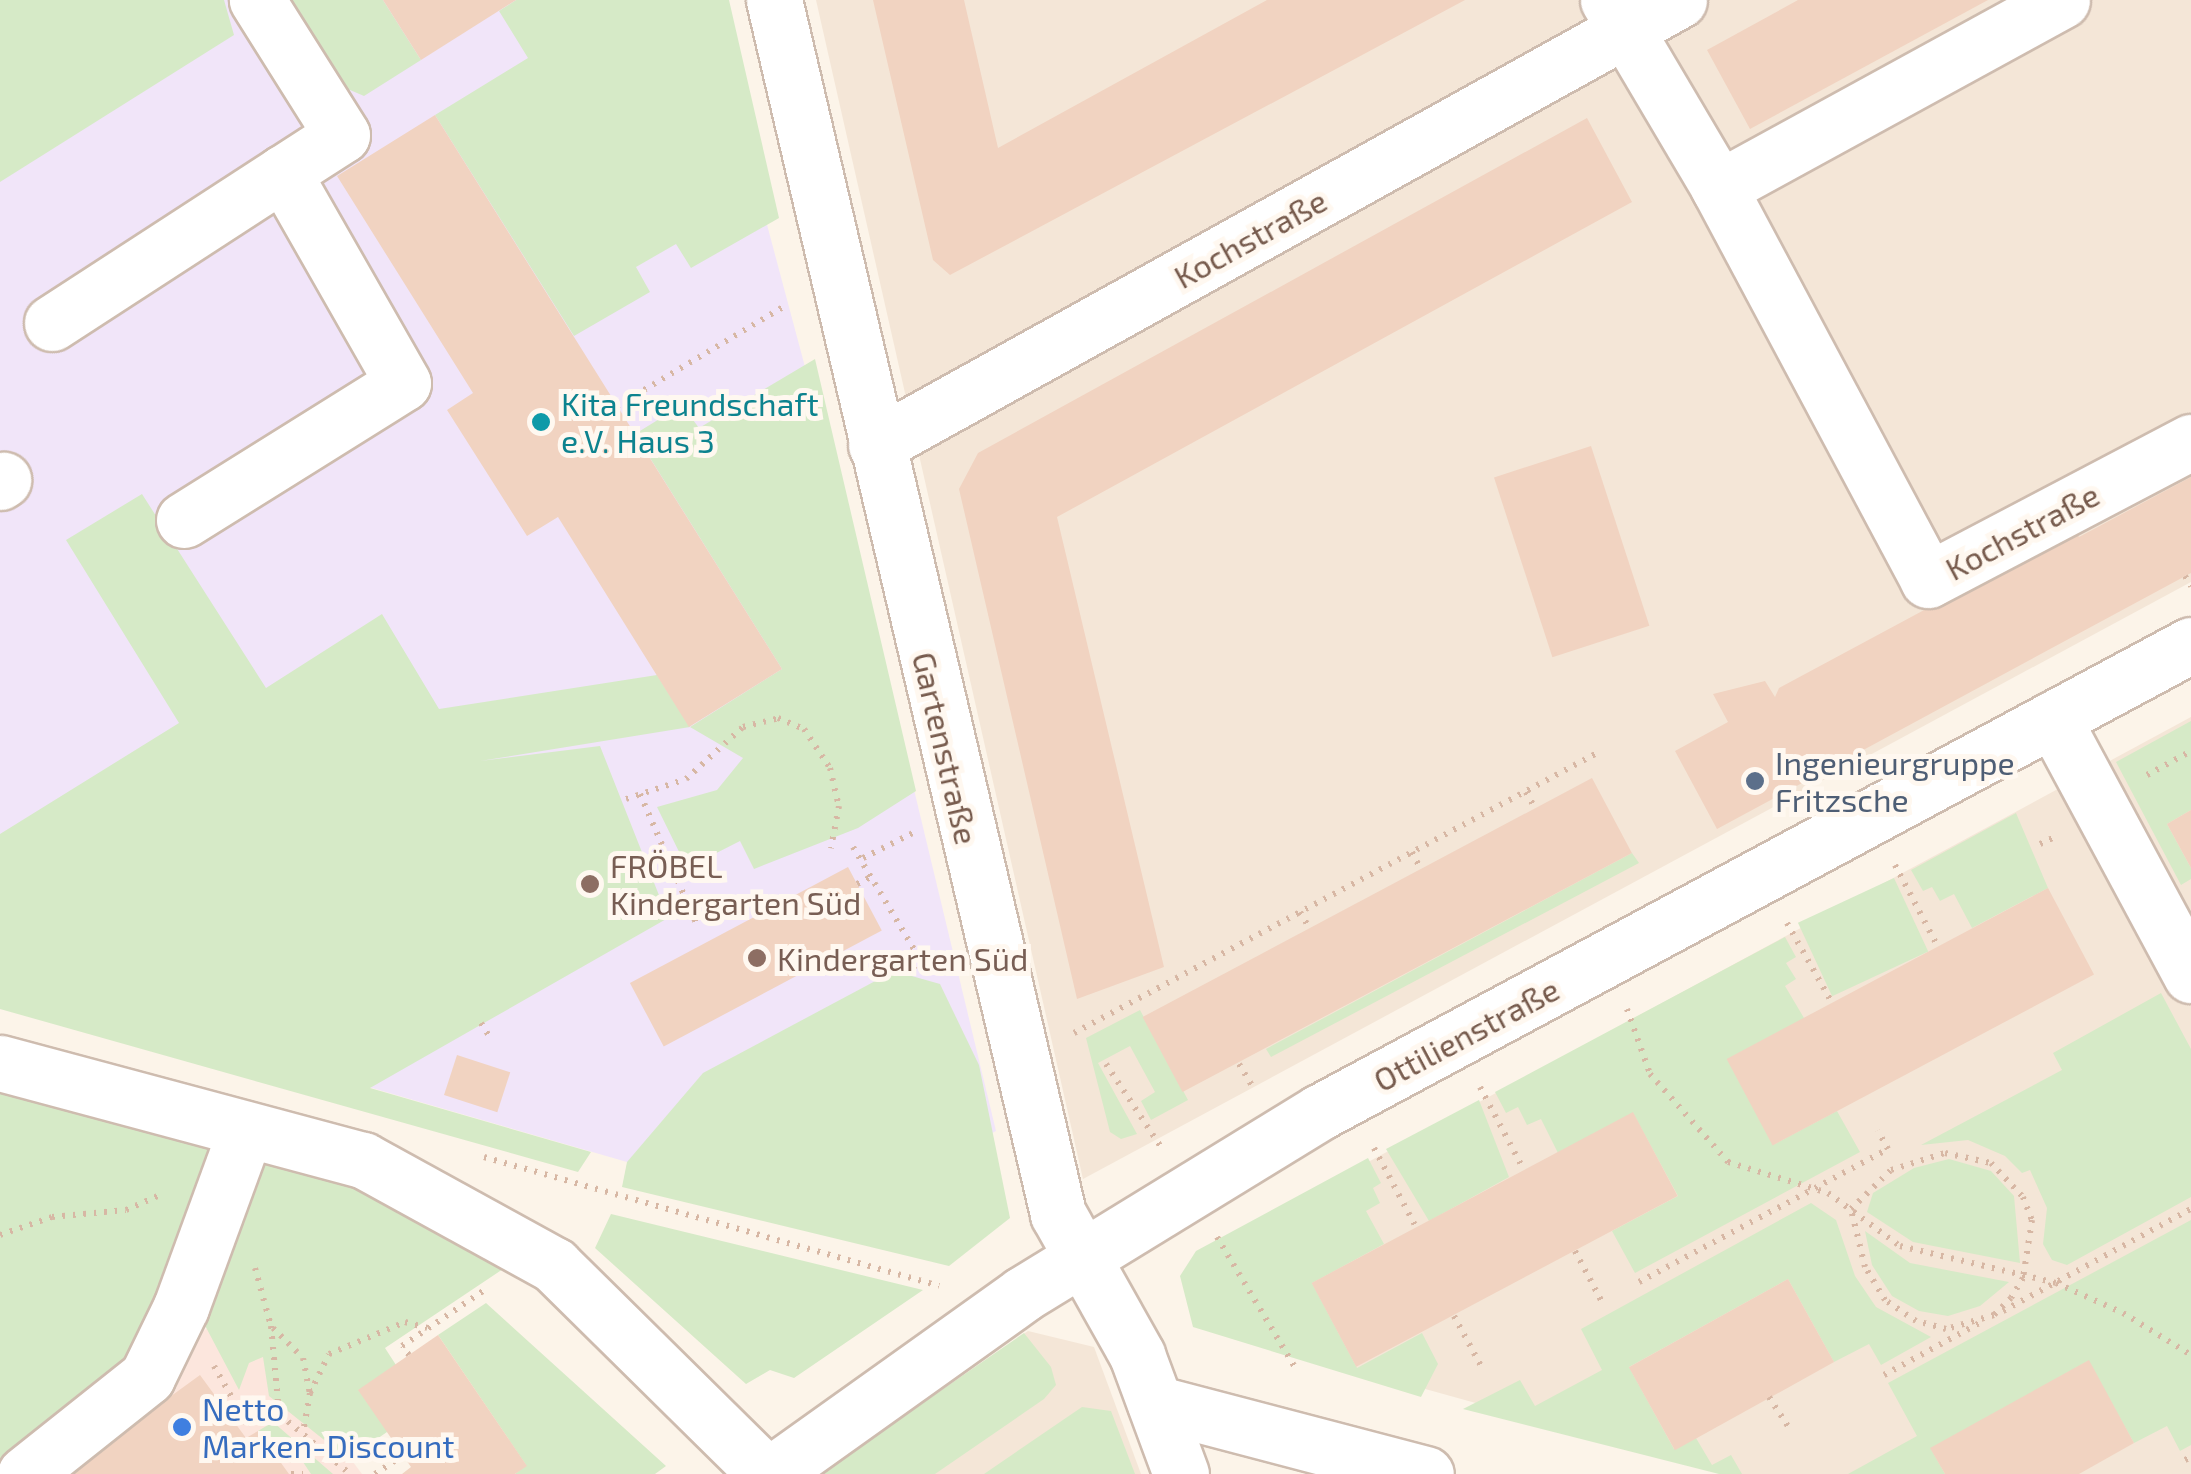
<!DOCTYPE html>
<html>
<head>
<meta charset="utf-8">
<style>
	body { margin:0 }
	#map { position:relative; width:2191px; height:1474px; overflow:hidden; background:#fcf4e9; font-family:"Exo 2",sans-serif }
	div>[style] { position:absolute }
	[style*='--x'] { left:calc(var(--x)*1px); top:calc(var(--y)*1px); width:calc(var(--w)*1px); rotate:calc(var(--a)*1deg) }
	.residential>* { inset:0; background:#f4e6d7 }
	.commercial>* { inset:0; background:#fce6dd }
	.education>* { inset:0; background:#f1e5f9 }
	.green>* { inset:0; background:#d6eac7; transform-origin:0 0 }
	.building>* { inset:0; background:#f1d3c1; transform-origin:0 0 }
	.path>* { height:6px; margin-top:-3px; transform-origin:0; background:repeating-linear-gradient(90deg,#d7b7a4 0 2.5px,transparent 0 10.5px) }
	.roads { filter:drop-shadow(2px 0 #cebcaf) drop-shadow(-2px 0 #cebcaf) drop-shadow(0 2px #cebcaf) drop-shadow(0 -2px #cebcaf) }
	.minor>* { height:55px; margin:-27.5px; padding:0 27.5px; transform-origin:27.5px; border-radius:27.5px; background:#fff }
	.dots>* { width:28px; height:28px; translate:-50% -50%; box-sizing:border-box; border:5px solid #fff8f0; border-radius:50% }
	span { translate:-50% -50%; white-space:nowrap; text-align:center; line-height:1.15; -webkit-text-stroke:10px #fff8f0; paint-order:stroke }
	.street-label { font-size:32px; color:#775b4d }
	.culture-label { font-size:32px; color:#0d838f }
	.left { translate:0 -50%; text-align:left }
	.service-label { font-size:32px; color:#4e5e75 }
	.education-label { font-size:32px; color:#785e54 }
	.shop-label { font-size:32px; color:#366cbe }
</style>
</head>
<body>
<div id="map">
	<div class="residential">
		<i style="clip-path:polygon(816px 0,2191px 0,2191px 582px,1083px 1179px)"></i>
		<i style="clip-path:polygon(2191px 717px,2191px 1474px,1731px 1474px,1303px 1355px,1235px 1234px)"></i>
		<i style="clip-path:polygon(1028px 1331px,1094px 1347px,1141px 1474px,821px 1474px)"></i>
	</div>
	<div class="commercial">
		<i style="clip-path:polygon(236px 1306px,362px 1474px,18px 1474px)"></i>
	</div>
	<div class="education">
		<i style="clip-path:polygon(0 0,707px 0,879px 644px,996px 1131px,830px 1221px,0 980px)"></i>
	</div>
	<div class="green">
		<i style="clip-path:polygon(0 0,224px 0,234px 35px,0 182px)"></i>
		<i style="clip-path:polygon(272px 0,383px 0,421px 60px,364px 96px,322px 78px)"></i>
		<i style="clip-path:polygon(516px 0,729px 0,779px 218px,691px 268px,676px 244px,636px 267px,650px 292px,574px 336px,435px 115px,528px 58px,499px 11px)"></i>
		<i style="clip-path:polygon(815px 359px,916px 791px,858px 828px,754px 869px,740px 841px,687px 868px,657px 807px,717px 790px,743px 758px,690px 727px,480px 761px,600px 746px,668px 918px,370px 1088px,591px 1152px,578px 1172px,0 1009px,0 834px,179px 723px,66px 540px,142px 494px,266px 688px,382px 614px,439px 709px,657px 675px,690px 727px,782px 669px,635px 434px,682px 405px,699px 428px)"></i>
		<i style="clip-path:polygon(2191px 721px,2191px 810px,2167px 824px,2191px 868px,2191px 879px,2181px 885px,2116px 762px)"></i>
		<i style="clip-path:polygon(2016px 813px,2048px 888px,1972px 928px,1954px 894px,1940px 901px,1932px 887px,1923px 891px,1911px 870px)"></i>
		<i style="clip-path:polygon(1632px 853px,1639px 863px,1271px 1057px,1266px 1049px)"></i>
		<i style="left:1894px;top:878px;width:81px;height:106px;rotate:65deg"></i>
		<i style="clip-path:polygon(1785px 937px,1796px 957px,1786px 963px,1796px 979px,1785px 986px,1804px 1018px,1773px 1145px,1837px 1111px,1860px 1152px,1635px 1273px,1612px 1231px,1678px 1196px,1633px 1113px,1558px 1153px,1541px 1119px,1527px 1125px,1518px 1107px,1506px 1113px,1495px 1092px)"></i>
		<i style="clip-path:polygon(894px 971px,940px 984px,979px 1065px,1010px 1218px,949px 1266px,622px 1187px,627px 1162px,703px 1073px)"></i>
		<i style="clip-path:polygon(2161px 993px,2191px 1049px,2191px 1197px,2067px 1265px,2052px 1260px,2043px 1244px,2047px 1208px,2030px 1170px,2022px 1173px,2005px 1156px,1968px 1140px,1921px 1145px,2062px 1070px,2053px 1053px)"></i>
		<i style="clip-path:polygon(1140px 1010px,1188px 1100px,1151px 1120px,1141px 1101px,1155px 1092px,1130px 1046px,1098px 1063px,1137px 1134px,1121px 1139px,1110px 1132px,1086px 1038px)"></i>
		<i style="clip-path:polygon(0 1089px,270px 1157px,416px 1210px,509px 1265px,385px 1348px,396px 1365px,387px 1432px,348px 1459px,269px 1396px,263px 1357px,249px 1363px,239px 1390px,200px 1316px,0 1469px)"></i>
		<i style="clip-path:polygon(1479px 1100px,1509px 1177px,1429px 1221px,1386px 1149px)"></i>
		<i style="clip-path:polygon(1368px 1158px,1381px 1183px,1373px 1188px,1380px 1203px,1366px 1211px,1384px 1244px,1312px 1283px,1357px 1368px,1422px 1333px,1438px 1364px,1421px 1397px,1193px 1327px,1180px 1276px,1196px 1251px)"></i>
		<i style="clip-path:polygon(1949px 1159px,1991px 1171px,2014px 1196px,2020px 1263px,1913px 1242px,1867px 1212px,1873px 1193px,1914px 1168px)"></i>
		<i style="clip-path:polygon(1811px 1203px,1836px 1220px,1855px 1276px,1876px 1307px,1931px 1337px,1881px 1365px,1869px 1344px,1834px 1362px,1788px 1279px,1629px 1367px,1674px 1449px,1696px 1438px,1712px 1465px,1731px 1455px,1742px 1474px,1719px 1474px,1463px 1409px,1520px 1380px,1535px 1406px,1602px 1370px,1581px 1329px)"></i>
		<i style="clip-path:polygon(611px 1214px,923px 1290px,794px 1378px,770px 1370px,746px 1384px,595px 1248px)"></i>
		<i style="clip-path:polygon(2191px 1220px,2191px 1445px,2180px 1451px,2167px 1426px,2134px 1443px,2088px 1361px,1931px 1449px,1945px 1474px,1848px 1474px,1917px 1436px,1888px 1383px)"></i>
		<i style="clip-path:polygon(1865px 1231px,1910px 1263px,2009px 1282px,1980px 1306px,1948px 1316px,1919px 1311px,1892px 1296px,1872px 1265px)"></i>
		<i style="clip-path:polygon(486px 1303px,666px 1466px,655px 1474px,515px 1474px,526px 1465px,438px 1335px)"></i>
		<i style="clip-path:polygon(1024px 1333px,1051px 1367px,1056px 1385px,1044px 1399px,935px 1474px,820px 1474px)"></i>
		<i style="clip-path:polygon(1082px 1407px,1111px 1411px,1135px 1474px,984px 1474px)"></i>
		<i style="clip-path:polygon(273px 1422px,333px 1474px,311px 1474px,297px 1453px,281px 1463px,258px 1431px)"></i>
	</div>
	<div class="building">
		<i style="clip-path:polygon(383px 0,516px 0,421px 60px)"></i>
		<i style="clip-path:polygon(873px 0,964px 0,998px 148px,1267px 0,1465px 0,950px 275px,933px 260px)"></i>
		<i style="clip-path:polygon(1798px 0,1988px 0,1750px 129px,1707px 50px)"></i>
		<i style="clip-path:polygon(435px 115px,782px 669px,689px 727px,558px 517px,527px 536px,447px 410px,473px 393px,337px 176px)"></i>
		<i style="clip-path:polygon(1587px 118px,1632px 202px,1057px 517px,1164px 967px,1077px 999px,959px 489px,978px 453px)"></i>
		<i style="left:1591px;top:446px;width:189px;height:102px;rotate:72deg"></i>
		<i style="clip-path:polygon(2191px 477px,2191px 573px,1717px 829px,1675px 751px,1728px 722px,1713px 694px,1765px 681px,1775px 697px,1779px 688px,2075px 529px,2079px 537px)"></i>
		<i style="left:1592px;top:778px;width:85px;height:509px;rotate:62deg"></i>
		<i style="clip-path:polygon(2191px 810px,2191px 868px,2167px 824px)"></i>
		<i style="left:848px;top:867px;width:72px;height:247px;rotate:62deg"></i>
		<i style="left:2048px;top:888px;width:98px;height:364px;rotate:62deg"></i>
		<i style="left:457px;top:1055px;width:56px;height:42px;rotate:18deg"></i>
		<i style="left:1633px;top:1112px;width:95px;height:364px;rotate:62deg"></i>
		<i style="left:1788px;top:1279px;width:95px;height:182px;rotate:61deg"></i>
		<i style="clip-path:polygon(438px 1335px,527px 1466px,515px 1474px,402px 1474px,411px 1467px,358px 1390px)"></i>
		<i style="clip-path:polygon(2089px 1360px,2134px 1443px,2079px 1474px,1945px 1474px,1930px 1448px)"></i>
		<i style="clip-path:polygon(200px 1375px,246px 1438px,258px 1431px,289px 1474px,64px 1474px)"></i>
	</div>
	<div class="path">
		<i style="--x:617;--y:406;--w:199;--a:-30.8"></i>
		<i style="--x:2185;--y:576;--w:12;--a:59"></i>
		<i style="--x:2147;--y:775;--w:50;--a:-28.6"></i>
		<i style="--x:1526;--y:792;--w:18;--a:61"></i>
		<i style="--x:640;--y:794;--w:141;--a:66.5"></i>
		<i style="--x:626;--y:799;--w:63;--a:-18.4"></i>
		<i style="--x:686;--y:779;--w:77;--a:-42.4"></i>
		<i style="--x:743;--y:727;--w:36;--a:-14"></i>
		<i style="--x:778;--y:718;--w:28;--a:23"></i>
		<i style="--x:804;--y:729;--w:47;--a:56.3"></i>
		<i style="--x:830;--y:768;--w:39;--a:77"></i>
		<i style="--x:839;--y:806;--w:43;--a:100.8"></i>
		<i style="--x:2040;--y:844;--w:14;--a:-25"></i>
		<i style="--x:853;--y:847;--w:127;--a:59.2"></i>
		<i style="--x:918;--y:956;--w:20;--a:110"></i>
		<i style="--x:1412;--y:852;--w:20;--a:63"></i>
		<i style="--x:863;--y:858;--w:56;--a:-26.6"></i>
		<i style="--x:1895;--y:865;--w:93;--a:62.3"></i>
		<i style="--x:857;--y:884;--w:18;--a:-27"></i>
		<i style="--x:1300;--y:912;--w:20;--a:60"></i>
		<i style="--x:1787;--y:923;--w:92;--a:60.6"></i>
		<i style="--x:1627;--y:1009;--w:69;--a:70.5"></i>
		<i style="--x:1650;--y:1074;--w:118;--a:48.4"></i>
		<i style="--x:1728;--y:1162;--w:105;--a:17.2"></i>
		<i style="--x:1828;--y:1193;--w:89;--a:36.4"></i>
		<i style="--x:1900;--y:1246;--w:160;--a:13.3"></i>
		<i style="--x:2056;--y:1283;--w:73;--a:24.1"></i>
		<i style="--x:2123;--y:1313;--w:80;--a:31.7"></i>
		<i style="--x:481;--y:1023;--w:15;--a:58"></i>
		<i style="--x:1074;--y:1033;--w:593;--a:-28.16"></i>
		<i style="--x:1106;--y:1064;--w:100;--a:56.5"></i>
		<i style="--x:1239;--y:1064;--w:29;--a:59"></i>
		<i style="--x:1480;--y:1087;--w:94;--a:62.1"></i>
		<i style="--x:1374;--y:1148;--w:89;--a:62"></i>
		<i style="--x:1945;--y:1153;--w:47;--a:12.3"></i>
		<i style="--x:1991;--y:1163;--w:47;--a:46.7"></i>
		<i style="--x:2023;--y:1197;--w:25;--a:69"></i>
		<i style="--x:2032;--y:1220;--w:59;--a:98.8"></i>
		<i style="--x:2023;--y:1278;--w:23;--a:121"></i>
		<i style="--x:2011;--y:1298;--w:24;--a:135"></i>
		<i style="--x:1994;--y:1315;--w:50;--a:163.7"></i>
		<i style="--x:1946;--y:1329;--w:31;--a:-165"></i>
		<i style="--x:1916;--y:1321;--w:37;--a:-146"></i>
		<i style="--x:1885;--y:1300;--w:39;--a:-121"></i>
		<i style="--x:1865;--y:1267;--w:60;--a:-103.6"></i>
		<i style="--x:1851;--y:1209;--w:56;--a:-44.3"></i>
		<i style="--x:1891;--y:1170;--w:57;--a:-17.5"></i>
		<i style="--x:484;--y:1157;--w:473;--a:15.8"></i>
		<i style="--x:0;--y:1235;--w:55;--a:-19.1"></i>
		<i style="--x:52;--y:1217;--w:74;--a:-5.4"></i>
		<i style="--x:126;--y:1210;--w:39;--a:-24"></i>
		<i style="--x:1217;--y:1237;--w:154;--a:59.1"></i>
		<i style="--x:1575;--y:1251;--w:58;--a:62.1"></i>
		<i style="--x:255;--y:1268;--w:60;--a:74.6"></i>
		<i style="--x:271;--y:1326;--w:87;--a:84.7"></i>
		<i style="--x:1639;--y:1282;--w:282;--a:-28.1"></i>
		<i style="--x:1888;--y:1149;--w:21;--a:-119"></i>
		<i style="--x:2003;--y:1311;--w:214;--a:-28.5"></i>
		<i style="--x:1454;--y:1316;--w:57;--a:61.6"></i>
		<i style="--x:273;--y:1328;--w:42;--a:45"></i>
		<i style="--x:303;--y:1358;--w:36;--a:79"></i>
		<i style="--x:310;--y:1393;--w:40;--a:100"></i>
		<i style="--x:409;--y:1355;--w:11;--a:-128"></i>
		<i style="--x:402;--y:1346;--w:98;--a:-34.2"></i>
		<i style="--x:214;--y:1366;--w:67;--a:60.4"></i>
		<i style="--x:247;--y:1424;--w:30;--a:-33"></i>
		<i style="--x:272;--y:1408;--w:102;--a:40.2"></i>
		<i style="--x:1884;--y:1375;--w:113;--a:-28.6"></i>
		<i style="--x:310;--y:1393;--w:43;--a:-64"></i>
		<i style="--x:329;--y:1354;--w:82;--a:-22.8"></i>
		<i style="--x:405;--y:1322;--w:23;--a:15"></i>
		<i style="--x:1769;--y:1397;--w:37;--a:57"></i>
		<i style="--x:2185;--y:1460;--w:7;--a:-27"></i>
		<i style="--x:291;--y:1474;--w:12;--a:0"></i>
		<i style="--x:375;--y:1474;--w:34;--a:-34"></i>
	</div>
	<div class="roads">
		<div class="minor">
			<i style="--x:774;--y:0;--w:1247;--a:76.83"></i>
			<i style="--x:1058;--y:1214;--w:162;--a:60.7"></i>
			<i style="--x:1137;--y:1355;--w:127;--a:69.7"></i>
			<i style="--x:1608;--y:0;--w:218;--a:59.4"></i>
			<i style="--x:1719;--y:188;--w:444;--a:61.9"></i>
			<i style="--x:1928;--y:580;--w:297;--a:-27.7"></i>
			<i style="--x:1719;--y:188;--w:391;--a:-28.7"></i>
			<i style="--x:52;--y:323;--w:275;--a:-33"></i>
			<i style="--x:876;--y:445;--w:918;--a:-28.99"></i>
			<i style="--x:0;--y:482;--w:4;--a:-34"></i>
			<i style="--x:184;--y:520;--w:258;--a:-32"></i>
			<i style="--x:403;--y:383;--w:242;--a:-119.7"></i>
			<i style="--x:283;--y:173;--w:70;--a:-32.8"></i>
			<i style="--x:342;--y:135;--w:160;--a:-122.2"></i>
			<i style="--x:2053;--y:719;--w:291;--a:61.7"></i>
			<i style="--x:0;--y:1063;--w:376;--a:15"></i>
			<i style="--x:363;--y:1160;--w:218;--a:28.8"></i>
			<i style="--x:554;--y:1265;--w:298;--a:44.6"></i>
			<i style="--x:1155;--y:1403;--w:280;--a:14.7"></i>
			<i style="--x:25;--y:1474;--w:156;--a:-38.5"></i>
			<i style="--x:147;--y:1377;--w:78;--a:-64.1"></i>
			<i style="--x:181;--y:1307;--w:189;--a:-69.9"></i>
			<i style="--x:771;--y:1474;--w:310;--a:-35.5"></i>
			<i style="--x:1023;--y:1294;--w:348;--a:-31.5"></i>
			<i style="--x:1320;--y:1112;--w:988;--a:-28.2"></i>
		</div>
	</div>
	<div class="dots">
		<i style="left:541px;top:422px;background:#0f9aa8"></i>
		<i style="left:1755px;top:781px;background:#5c6f8a"></i>
		<i style="left:590px;top:884px;background:#8d6e63"></i>
		<i style="left:757px;top:958px;background:#8d6e63"></i>
		<i style="left:182px;top:1427px;background:#3f7fe0"></i>
	</div>
	<div class="street-label">
		<span style="left:1250px;top:238px;rotate:-29deg">Kochstraße</span>
		<span style="left:2022px;top:531px;rotate:-28deg">Kochstraße</span>
		<span style="left:946px;top:748px;rotate:77deg">Gartenstraße</span>
		<span style="left:1466px;top:1034px;rotate:-28deg">Ottilienstraße</span>
	</div>
	<div class="culture-label">
		<span class="left" style="left:561px;top:422px">Kita Freundschaft<br>e.V. Haus 3</span>
	</div>
	<div class="service-label">
		<span class="left" style="left:1775px;top:781px">Ingenieurgruppe<br>Fritzsche</span>
	</div>
	<div class="education-label">
		<span class="left" style="left:610px;top:884px">FRÖBEL<br>Kindergarten Süd</span>
		<span class="left" style="left:777px;top:958px">Kindergarten Süd</span>
	</div>
	<div class="shop-label">
		<span class="left" style="left:202px;top:1427px">Netto<br>Marken-Discount</span>
	</div>
</div>
</body>
</html>
